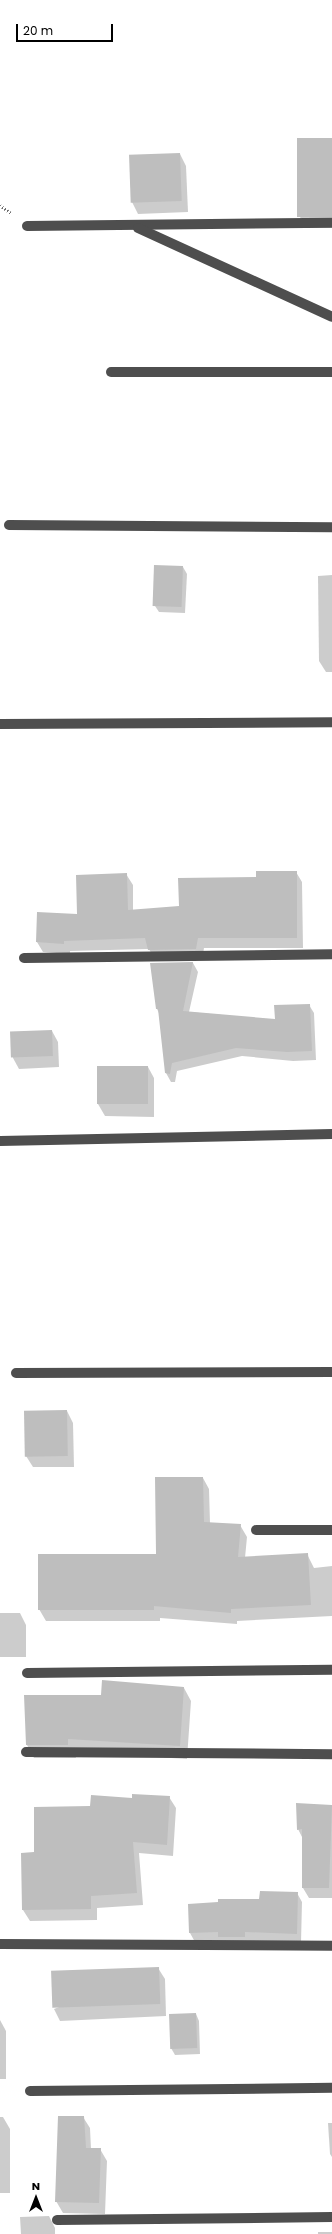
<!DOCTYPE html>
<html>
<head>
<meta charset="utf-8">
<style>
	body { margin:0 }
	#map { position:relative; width:332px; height:2234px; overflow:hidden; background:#fff; font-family:Poppins,sans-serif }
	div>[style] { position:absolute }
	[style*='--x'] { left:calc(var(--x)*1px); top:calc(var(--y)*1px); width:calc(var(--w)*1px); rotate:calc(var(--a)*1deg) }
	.shadow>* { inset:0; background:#0003; transform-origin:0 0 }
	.building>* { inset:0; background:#bebebe; transform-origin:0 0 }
	.path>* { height:2.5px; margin-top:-1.25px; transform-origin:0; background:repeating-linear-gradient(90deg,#707070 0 1px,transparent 0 3px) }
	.minor>* { height:10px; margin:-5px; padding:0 5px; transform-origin:5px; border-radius:5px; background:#4e4e4e }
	span { translate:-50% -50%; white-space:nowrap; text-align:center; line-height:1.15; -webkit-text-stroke:3px #fff; paint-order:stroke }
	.north { position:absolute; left:16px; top:2178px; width:40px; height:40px; -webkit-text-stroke:3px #fff; paint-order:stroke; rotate:0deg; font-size:11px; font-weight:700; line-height:16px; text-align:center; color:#000 }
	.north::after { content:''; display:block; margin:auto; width:14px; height:18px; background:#000; clip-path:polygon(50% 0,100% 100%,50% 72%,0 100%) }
	.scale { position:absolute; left:16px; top:24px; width:97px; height:18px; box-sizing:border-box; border:2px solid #000; border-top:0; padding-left:5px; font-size:12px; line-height:14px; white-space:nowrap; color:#000; -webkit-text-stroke:3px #fff; paint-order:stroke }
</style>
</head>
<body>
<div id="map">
	<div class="shadow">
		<i style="clip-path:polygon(332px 140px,332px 228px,307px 228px,300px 217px)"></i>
		<i style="clip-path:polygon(180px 154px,186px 166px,188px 212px,138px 214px,132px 202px,130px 156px)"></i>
		<i style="clip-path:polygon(183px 567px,187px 574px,185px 613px,159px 612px,155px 606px)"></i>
		<i style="clip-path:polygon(332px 575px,332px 672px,326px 672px,319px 661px,318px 576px)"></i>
		<i style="clip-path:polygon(296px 872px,302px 882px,303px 948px,204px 948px,202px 960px,155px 960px,149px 949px,70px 951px,70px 954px,43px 952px,37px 942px,78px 915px,126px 874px,133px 885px,133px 911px,180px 907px,257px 878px)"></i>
		<i style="clip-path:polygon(193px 963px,198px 972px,189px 1012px,276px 1020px,309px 1005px,314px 1013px,316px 1060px,293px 1061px,242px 1056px,177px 1071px,175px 1082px,171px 1082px,166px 1073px,159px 1013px,157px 1009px,151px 964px)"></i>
		<i style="clip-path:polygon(52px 1031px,58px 1042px,59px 1067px,19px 1069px,13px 1058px,12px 1035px)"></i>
		<i style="clip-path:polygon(98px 1067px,148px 1067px,154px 1078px,154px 1117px,105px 1116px,98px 1104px)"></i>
		<i style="clip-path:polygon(67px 1411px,73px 1423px,74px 1467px,33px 1467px,26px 1456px)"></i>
		<i style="clip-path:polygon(203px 1478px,209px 1489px,210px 1523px,240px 1525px,247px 1537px,245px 1558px,307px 1554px,314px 1568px,332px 1566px,332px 1616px,237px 1621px,237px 1624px,160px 1618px,160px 1621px,46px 1621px,39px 1609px,157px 1555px)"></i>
		<i style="clip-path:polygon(0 1613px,20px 1613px,26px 1625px,26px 1657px,0 1657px)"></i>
		<i style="clip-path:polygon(184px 1688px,191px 1701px,187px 1759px,75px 1752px,76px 1758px,34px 1758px,27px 1745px,25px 1696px,102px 1696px)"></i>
		<i style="clip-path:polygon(169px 1797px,176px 1808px,173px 1856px,139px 1853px,143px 1905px,97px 1908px,97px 1920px,30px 1921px,23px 1910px,35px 1853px,91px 1807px,133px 1799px)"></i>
		<i style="clip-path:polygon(297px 1804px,332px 1806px,332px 1898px,309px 1898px,303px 1888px,303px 1839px,298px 1829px)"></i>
		<i style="clip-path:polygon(297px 1893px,302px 1902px,301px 1943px,195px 1942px,190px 1933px,219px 1903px,260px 1900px)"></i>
		<i style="clip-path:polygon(158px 1968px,165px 1979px,166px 2016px,60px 2021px,54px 2009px)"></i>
		<i style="clip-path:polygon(196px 2014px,199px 2021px,200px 2054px,175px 2055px,171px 2048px,170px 2015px)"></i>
		<i style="clip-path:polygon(0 2020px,6px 2031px,6px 2079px,0 2079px)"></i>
		<i style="clip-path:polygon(0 2117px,3px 2117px,10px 2129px,10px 2193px,0 2193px)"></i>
		<i style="clip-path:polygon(83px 2117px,90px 2128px,91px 2149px,100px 2149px,107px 2161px,105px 2214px,63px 2213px,56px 2201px)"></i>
		<i style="clip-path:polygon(328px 2123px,332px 2123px,332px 2157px,330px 2154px)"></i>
		<i style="clip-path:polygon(49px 2216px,55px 2228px,55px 2234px,0 2234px,21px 2234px,20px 2217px)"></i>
		<i style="left:318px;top:2232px;width:14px;height:2px"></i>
	</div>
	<div class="building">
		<i style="left:332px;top:138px;width:79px;height:35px;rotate:90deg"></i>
		<i style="left:180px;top:153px;width:48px;height:51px;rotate:88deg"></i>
		<i style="left:154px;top:565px;width:29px;height:41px;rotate:2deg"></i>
		<i style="clip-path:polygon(256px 871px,297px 871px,297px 938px,198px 938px,196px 949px,148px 950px,145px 938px,64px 941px,64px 944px,36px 942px,37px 912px,77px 914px,76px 875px,127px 873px,128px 910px,179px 906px,178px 878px,256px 877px)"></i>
		<i style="clip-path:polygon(193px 962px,183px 1011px,275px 1019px,274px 1005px,310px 1004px,312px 1051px,287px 1052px,236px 1048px,172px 1063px,170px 1074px,165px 1073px,158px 1009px,156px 1009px,150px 963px)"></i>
		<i style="left:52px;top:1030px;width:26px;height:42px;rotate:88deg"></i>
		<i style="left:97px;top:1066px;width:51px;height:38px"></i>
		<i style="left:67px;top:1410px;width:46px;height:43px;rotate:89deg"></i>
		<i style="clip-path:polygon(155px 1477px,203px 1477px,204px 1522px,241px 1524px,238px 1557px,308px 1553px,311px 1605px,231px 1609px,231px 1613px,154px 1606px,154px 1610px,38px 1610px,38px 1554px,156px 1554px)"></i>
		<i style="clip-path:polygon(102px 1680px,184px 1687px,180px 1746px,68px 1739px,68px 1745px,26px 1745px,24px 1695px,101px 1695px)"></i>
		<i style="clip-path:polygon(132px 1794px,170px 1796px,167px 1845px,133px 1842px,137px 1893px,91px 1896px,91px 1909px,22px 1910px,21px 1853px,34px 1852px,34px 1807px,90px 1806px,91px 1795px,132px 1798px)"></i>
		<i style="clip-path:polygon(296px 1803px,332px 1805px,329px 1888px,302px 1888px,302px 1829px,297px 1830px)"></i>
		<i style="clip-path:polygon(260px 1891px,298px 1892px,297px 1934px,245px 1932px,245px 1937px,218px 1937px,218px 1932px,189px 1933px,188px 1904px,218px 1902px,218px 1899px,259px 1899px)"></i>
		<i style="left:159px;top:1967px;width:37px;height:108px;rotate:88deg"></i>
		<i style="left:196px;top:2013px;width:35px;height:27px;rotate:88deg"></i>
		<i style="clip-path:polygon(58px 2116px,84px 2116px,86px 2148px,101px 2148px,99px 2203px,55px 2202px)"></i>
	</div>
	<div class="path">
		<i style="--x:0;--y:205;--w:14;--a:36"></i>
	</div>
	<div class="minor">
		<i style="--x:27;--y:226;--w:305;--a:-0.6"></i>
		<i style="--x:138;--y:228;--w:213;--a:24.6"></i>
		<i style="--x:111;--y:372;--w:221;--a:0"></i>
		<i style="--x:9;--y:525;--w:323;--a:0.4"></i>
		<i style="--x:0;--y:724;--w:332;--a:-0.3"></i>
		<i style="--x:24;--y:958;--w:308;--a:-0.7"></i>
		<i style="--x:0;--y:1141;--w:332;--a:-1.2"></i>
		<i style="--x:16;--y:1373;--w:316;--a:-0.2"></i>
		<i style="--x:256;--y:1530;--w:76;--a:0"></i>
		<i style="--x:27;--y:1673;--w:305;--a:-0.6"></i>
		<i style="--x:26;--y:1752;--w:306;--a:0.4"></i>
		<i style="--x:0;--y:1944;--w:332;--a:0.3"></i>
		<i style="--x:30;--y:2091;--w:302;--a:-0.6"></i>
		<i style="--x:57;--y:2220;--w:275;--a:-0.6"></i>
	</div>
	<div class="north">N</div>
	<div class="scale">20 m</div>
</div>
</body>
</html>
